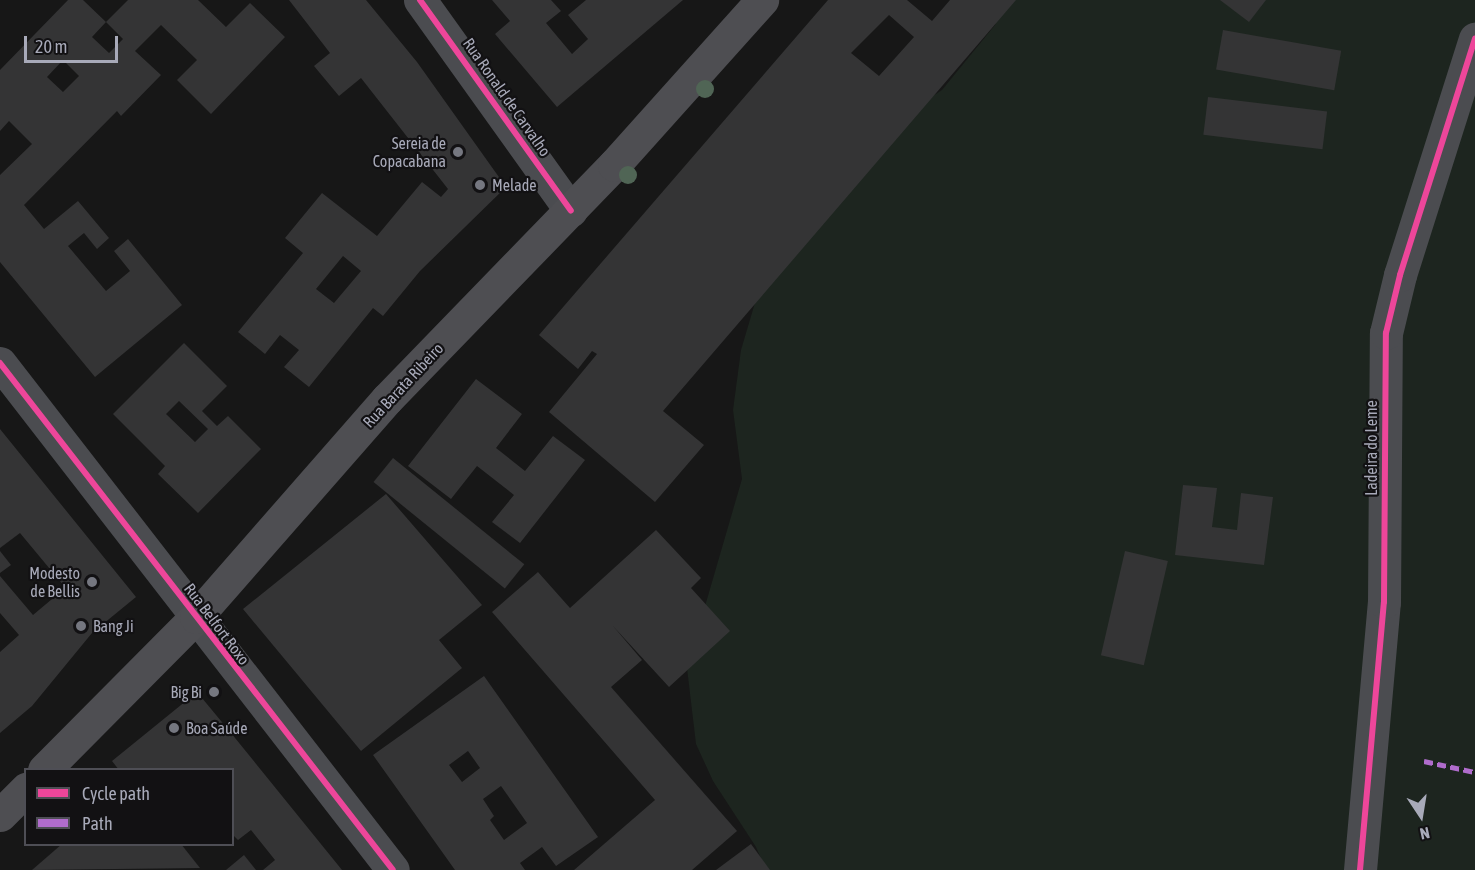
<!DOCTYPE html>
<html>
<head>
<meta charset="utf-8">
<style>
	body { margin:0 }
	#map { position:relative; width:1475px; height:870px; overflow:hidden; background:#171717; font-family:"Asap Condensed",sans-serif }
	div>[style] { position:absolute }
	[style*='--x'] { left:calc(var(--x)*1px); top:calc(var(--y)*1px); width:calc(var(--w)*1px); rotate:calc(var(--a)*1deg) }
	.green>* { inset:0; background:#1d251f }
	.building>* { inset:0; background:#343435; transform-origin:0 0 }
	.minor>* { height:33px; margin:-16.5px; padding:0 16.5px; transform-origin:16.5px; border-radius:16.5px; background:#4b4c50 }
	.major>* { height:33px; margin:-16.5px; padding:0 16.5px; transform-origin:16.5px; border-radius:16.5px; background:#4e4e52 }
	.quiet>* { height:4.5px; margin-top:-2.25px; transform-origin:0; background:repeating-linear-gradient(90deg,#b06ccc 0 9px,transparent 0 13.5px) }
	.cycleway>* { height:6px; margin:-3px; padding:0 3px; transform-origin:3px; border-radius:3px; background:#ed469a }
	.trees>* { width:18px; height:18px; margin:-9px; border-radius:50%; background:#506555 }
	.dots>* { width:16px; height:16px; translate:-50% -50%; box-sizing:border-box; border:3px solid #121113; border-radius:50% }
	span { translate:-50% -50%; white-space:nowrap; text-align:center; line-height:1.15; -webkit-text-stroke:4.5px #121113; paint-order:stroke }
	.street-label { font-size:16px; color:#a8aab9 }
	.poi-label { font-size:16px; color:#a8aab9 }
	.right { translate:-100% -50%; text-align:right }
	.left { translate:0 -50%; text-align:left }
	.legend { position:absolute; left:24px; top:768px; width:210px; height:78px; box-sizing:border-box; background:#121113; border:2px solid #4e4e55; margin:0; padding:8px 10px; list-style:none; font-size:18px; color:#a8aab9 }
	.legend li { display:flex; align-items:center; gap:12px; height:30px }
	.legend b { width:30px; border:2px solid #4e4e55 }
	.north { position:absolute; left:1391px; top:786px; width:60px; height:60px; -webkit-text-stroke:4px #121113; paint-order:stroke; rotate:168deg; font-size:16px; font-weight:700; line-height:24px; text-align:center; color:#a8aab9 }
	.north::after { content:''; display:block; margin:auto; width:21px; height:27px; background:#a8aab9; clip-path:polygon(50% 0,100% 100%,50% 72%,0 100%) }
	.scale { position:absolute; left:24px; top:36px; width:94px; height:27px; box-sizing:border-box; border:3px solid #a8aab9; border-top:0; padding-left:8px; font-size:18px; line-height:21px; white-space:nowrap; color:#a8aab9; -webkit-text-stroke:4px #121113; paint-order:stroke }
</style>
</head>
<body>
<div id="map">
	<div class="green">
		<i style="clip-path:polygon(1003px 0,1475px 0,1475px 870px,766px 870px,756px 847px,713px 781px,696px 744px,687px 668px,742px 479px,733px 410px,741px 350px,757px 296px,925px 101px,942px 90px,995px 25px)"></i>
	</div>
	<div class="building">
		<i style="clip-path:polygon(evenodd,68px 0,83px 0,106px 22px,92px 37px,109px 53px,123px 39px,106px 22px,128px 0,198px 0,226px 27px,250px 3px,285px 37px,211px 114px,177px 80px,197px 60px,161px 25px,135px 51px,161px 75px,121px 116px,117px 111px,24px 205px,44px 229px,78px 201px,109px 238px,97px 249px,84px 233px,68px 246px,106px 291px,130px 271px,114px 251px,128px 239px,182px 305px,95px 377px,0 262px,0 175px,32px 144px,9px 121px,0 131px,0 70px,68px 0,63px 60px,79px 76px,63px 92px,47px 77px,63px 60px)"></i>
		<i style="clip-path:polygon(evenodd,289px 0,366px 0,417px 62px,506px 187px,420px 271px,383px 316px,373px 308px,309px 387px,284px 367px,299px 350px,280px 335px,265px 354px,238px 332px,303px 253px,285px 238px,322px 193px,377px 236px,422px 182px,441px 197px,448px 189px,361px 78px,339px 96px,314px 66px,330px 53px,289px 0,343px 256px,361px 271px,334px 303px,316px 289px,343px 256px)"></i>
		<i style="clip-path:polygon(492px 0,551px 0,561px 11px,546px 23px,572px 54px,588px 39px,568px 15px,586px 0,683px 0,557px 107px,495px 34px,510px 21px)"></i>
		<i style="clip-path:polygon(evenodd,828px 0,907px 0,932px 21px,950px 0,1016px 0,663px 411px,704px 445px,655px 502px,549px 412px,597px 354px,592px 351px,578px 369px,539px 335px,828px 0,889px 15px,914px 37px,879px 76px,851px 53px,889px 15px)"></i>
		<i style="clip-path:polygon(1220px 0,1266px 0,1249px 22px)"></i>
		<i style="left:1223px;top:30px;width:120px;height:40px;rotate:10deg"></i>
		<i style="left:1208px;top:97px;width:120px;height:38px;rotate:7deg"></i>
		<i style="clip-path:polygon(evenodd,184px 343px,227px 386px,202px 411px,217px 426px,228px 416px,261px 449px,198px 513px,158px 474px,165px 466px,113px 414px,184px 343px,179px 401px,208px 429px,195px 442px,166px 414px,179px 401px)"></i>
		<i style="clip-path:polygon(476px 379px,522px 414px,496px 448px,525px 471px,553px 436px,585px 460px,520px 543px,492px 522px,514px 495px,477px 466px,451px 499px,408px 466px)"></i>
		<i style="clip-path:polygon(0 429px,136px 597px,92px 633px,32px 706px,0 733px,0 652px,19px 635px,0 613px,0 576px,33px 615px,58px 594px,61px 598px,69px 592px,20px 533px,0 548px)"></i>
		<i style="left:393px;top:458px;width:169px;height:31px;rotate:39deg"></i>
		<i style="clip-path:polygon(1183px 485px,1217px 488px,1212px 527px,1237px 530px,1241px 493px,1273px 497px,1264px 565px,1175px 555px)"></i>
		<i style="clip-path:polygon(386px 494px,482px 605px,439px 640px,462px 668px,361px 751px,243px 609px)"></i>
		<i style="clip-path:polygon(656px 530px,701px 578px,691px 588px,730px 631px,669px 687px,613px 626px,642px 660px,611px 687px,737px 831px,692px 870px,574px 870px,655px 800px,492px 612px,538px 572px,570px 608px)"></i>
		<i style="clip-path:polygon(0 551px,11px 565px,0 573px)"></i>
		<i style="left:1125px;top:551px;width:44px;height:107px;rotate:13deg"></i>
		<i style="clip-path:polygon(evenodd,484px 676px,598px 837px,556px 866px,542px 847px,520px 863px,525px 870px,455px 870px,373px 755px,484px 676px,468px 751px,480px 768px,462px 782px,449px 765px,468px 751px,484px 676px,501px 786px,527px 823px,504px 840px,490px 820px,494px 816px,483px 799px,501px 786px)"></i>
		<i style="clip-path:polygon(197px 692px,231px 733px,342px 870px,263px 870px,275px 860px,251px 830px,238px 840px,232px 834px,232px 770px,119px 770px,112px 761px)"></i>
		<i style="clip-path:polygon(62px 844px,181px 844px,200px 868px,32px 870px)"></i>
		<i style="clip-path:polygon(751px 844px,770px 870px,716px 870px)"></i>
		<i style="clip-path:polygon(244px 855px,256px 870px,226px 870px)"></i>
	</div>
	<div class="minor">
		<i style="--x:420;--y:0;--w:259;--a:54.4"></i>
		<i style="--x:0;--y:363;--w:641;--a:52.22"></i>
		<i style="--x:1360;--y:870;--w:269;--a:-84.9"></i>
		<i style="--x:1384;--y:602;--w:269;--a:-89.6"></i>
		<i style="--x:1386;--y:333;--w:60;--a:-76.4"></i>
		<i style="--x:1400;--y:275;--w:248;--a:-72.4"></i>
	</div>
	<div class="major">
		<i style="--x:44;--y:770;--w:216;--a:-45.2"></i>
		<i style="--x:196;--y:617;--w:290;--a:-48.8"></i>
		<i style="--x:387;--y:399;--w:326;--a:-45.9"></i>
		<i style="--x:614;--y:165;--w:222;--a:-48.1"></i>
		<i style="--x:0;--y:815;--w:37;--a:-45"></i>
	</div>
	<div class="quiet">
		<i style="--x:1424;--y:761;--w:52;--a:12.2"></i>
	</div>
	<div class="cycleway">
		<i style="--x:420;--y:0;--w:259;--a:54.4"></i>
		<i style="--x:0;--y:363;--w:641;--a:52.22"></i>
		<i style="--x:1360;--y:870;--w:269;--a:-84.9"></i>
		<i style="--x:1384;--y:602;--w:269;--a:-89.6"></i>
		<i style="--x:1386;--y:333;--w:60;--a:-76.4"></i>
		<i style="--x:1400;--y:275;--w:248;--a:-72.4"></i>
	</div>
	<div class="trees">
		<i style="left:705px;top:89px"></i>
		<i style="left:628px;top:175px"></i>
	</div>
	<div class="dots">
		<i style="left:458px;top:152px;background:#757780"></i>
		<i style="left:480px;top:185px;background:#757780"></i>
		<i style="left:92px;top:582px;background:#757780"></i>
		<i style="left:81px;top:626px;background:#757780"></i>
		<i style="left:214px;top:692px;background:#757780"></i>
		<i style="left:174px;top:728px;background:#757780"></i>
	</div>
	<div class="street-label">
		<span style="left:507px;top:97px;rotate:55deg">Rua Ronald de Carvalho</span>
		<span style="left:403px;top:385px;rotate:-47deg">Rua Barata Ribeiro</span>
		<span style="left:1371px;top:448px;rotate:-90deg">Ladeira do Leme</span>
		<span style="left:217px;top:624px;rotate:53deg">Rua Belfort Roxo</span>
	</div>
	<div class="poi-label">
		<span class="right" style="left:446px;top:152px">Sereia de<br>Copacabana</span>
		<span class="left" style="left:492px;top:185px">Melade</span>
		<span class="right" style="left:80px;top:582px">Modesto<br>de Bellis</span>
		<span class="left" style="left:93px;top:626px">Bang Ji</span>
		<span class="right" style="left:202px;top:692px">Big Bi</span>
		<span class="left" style="left:186px;top:728px">Boa Saúde</span>
	</div>
	<ul class="legend">
	<li><b style="height:8px;background:#ed469a"></b>Cycle path</li>
	<li><b style="height:8px;background:#b06ccc"></b>Path</li>
	</ul>
	<div class="north">N</div>
	<div class="scale">20 m</div>
</div>
</body>
</html>
